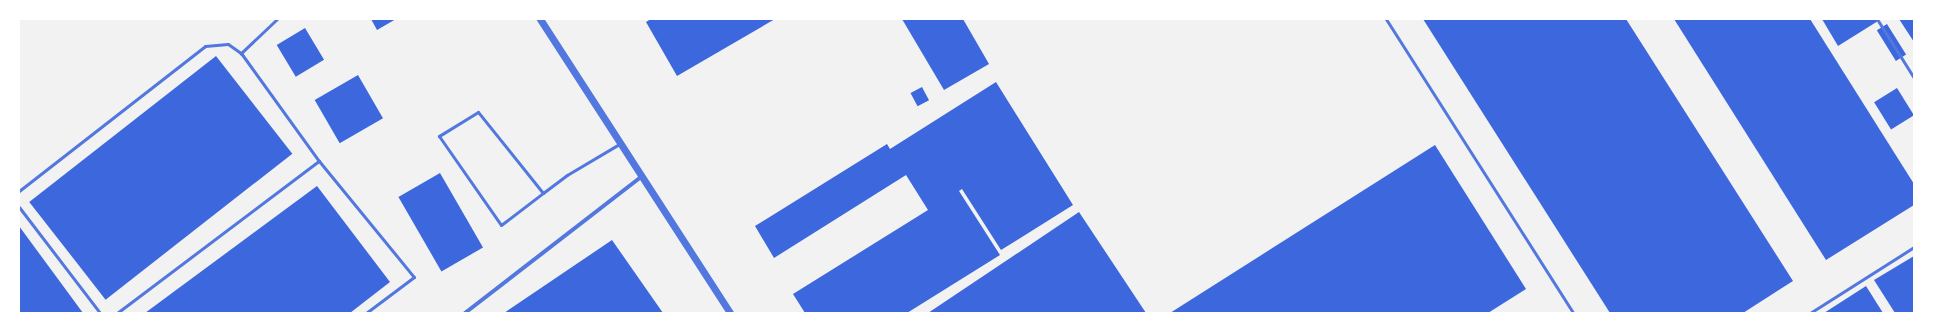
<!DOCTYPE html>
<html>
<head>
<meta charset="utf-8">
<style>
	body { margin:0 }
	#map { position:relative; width:1933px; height:332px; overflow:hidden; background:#f2f2f2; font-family:"Golos Text",sans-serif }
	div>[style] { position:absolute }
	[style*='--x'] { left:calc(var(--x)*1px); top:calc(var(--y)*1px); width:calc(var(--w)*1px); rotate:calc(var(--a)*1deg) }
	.building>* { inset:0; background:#3d67dc; transform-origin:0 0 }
	.service>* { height:3px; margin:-1.5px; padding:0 1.5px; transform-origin:1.5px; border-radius:1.5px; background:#5277de }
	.minor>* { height:4px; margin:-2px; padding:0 2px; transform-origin:2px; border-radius:2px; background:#5277de }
	.tertiary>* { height:7px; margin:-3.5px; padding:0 3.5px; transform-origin:3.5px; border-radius:3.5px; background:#5277de }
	span { translate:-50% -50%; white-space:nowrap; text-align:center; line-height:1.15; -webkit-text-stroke:3px #fff; paint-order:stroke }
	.frame { position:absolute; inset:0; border:20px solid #fff; pointer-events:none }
</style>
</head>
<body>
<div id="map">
	<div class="building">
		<i style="clip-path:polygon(371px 19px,396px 19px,377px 30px)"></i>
		<i style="clip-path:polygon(651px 19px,775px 19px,677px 76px,646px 22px)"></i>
		<i style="clip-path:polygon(902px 19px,963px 19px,989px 64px,944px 90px)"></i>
		<i style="clip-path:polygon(1423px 19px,1626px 19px,1793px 281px,1743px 313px,1610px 313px)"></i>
		<i style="clip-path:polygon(1674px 19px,1810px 19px,1914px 184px,1914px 205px,1826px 260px)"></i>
		<i style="clip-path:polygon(1822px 19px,1876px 19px,1878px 21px,1838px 46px)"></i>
		<i style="clip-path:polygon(1899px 19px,1914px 19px,1914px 42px)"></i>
		<i style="left:1887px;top:24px;width:36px;height:12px;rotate:58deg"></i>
		<i style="left:305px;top:28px;width:37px;height:33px;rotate:59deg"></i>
		<i style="left:216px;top:56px;width:124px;height:237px;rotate:52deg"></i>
		<i style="left:358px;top:75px;width:50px;height:50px;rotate:60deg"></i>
		<i style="clip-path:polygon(996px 82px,1073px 205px,1001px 250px,962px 189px,959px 191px,1000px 255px,907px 313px,805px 313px,793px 294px,928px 210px,906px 175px,774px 258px,755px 226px,887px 144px,890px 149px)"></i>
		<i style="left:922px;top:87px;width:15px;height:13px;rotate:62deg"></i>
		<i style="left:1897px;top:88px;width:32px;height:27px;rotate:58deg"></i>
		<i style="clip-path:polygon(1435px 145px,1526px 289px,1488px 313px,1170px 313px)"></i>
		<i style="left:440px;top:173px;width:86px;height:48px;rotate:60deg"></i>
		<i style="clip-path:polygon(317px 186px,390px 282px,350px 313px,145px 313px)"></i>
		<i style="clip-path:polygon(1079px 212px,1146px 313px,928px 313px)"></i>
		<i style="clip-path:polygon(19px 226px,83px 313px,19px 313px)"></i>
		<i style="clip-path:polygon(612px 240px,663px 313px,504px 313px)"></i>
		<i style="clip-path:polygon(1914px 256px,1914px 313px,1895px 313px,1874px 280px)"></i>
		<i style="clip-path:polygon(1866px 286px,1883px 313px,1824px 313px)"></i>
	</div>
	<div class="service">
		<i style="--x:277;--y:19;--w:50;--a:136.6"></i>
		<i style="--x:241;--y:53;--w:133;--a:54.2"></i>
		<i style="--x:319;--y:161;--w:150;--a:50.7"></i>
		<i style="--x:414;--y:277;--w:60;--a:143.1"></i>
		<i style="--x:1386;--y:19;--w:348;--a:57.5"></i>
		<i style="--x:1877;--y:19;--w:70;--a:57.9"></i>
		<i style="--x:19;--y:191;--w:236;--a:-37.9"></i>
		<i style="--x:205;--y:46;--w:23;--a:-5"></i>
		<i style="--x:228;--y:44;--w:16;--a:35"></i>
		<i style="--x:543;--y:193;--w:104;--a:-128.7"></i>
		<i style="--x:478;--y:112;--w:46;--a:148.4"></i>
		<i style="--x:439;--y:136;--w:108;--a:55.1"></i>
		<i style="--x:501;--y:225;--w:53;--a:-37.3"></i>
		<i style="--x:543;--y:193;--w:30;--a:-37"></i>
		<i style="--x:567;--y:175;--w:63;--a:-30.7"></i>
		<i style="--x:19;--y:207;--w:133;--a:52.6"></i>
		<i style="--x:117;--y:313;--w:253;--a:-37"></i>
		<i style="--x:1810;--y:313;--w:123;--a:-32.4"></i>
	</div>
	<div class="minor">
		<i style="--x:465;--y:313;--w:224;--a:-37.7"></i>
	</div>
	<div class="tertiary">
		<i style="--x:540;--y:19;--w:350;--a:57.1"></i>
	</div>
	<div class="frame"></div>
</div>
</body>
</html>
